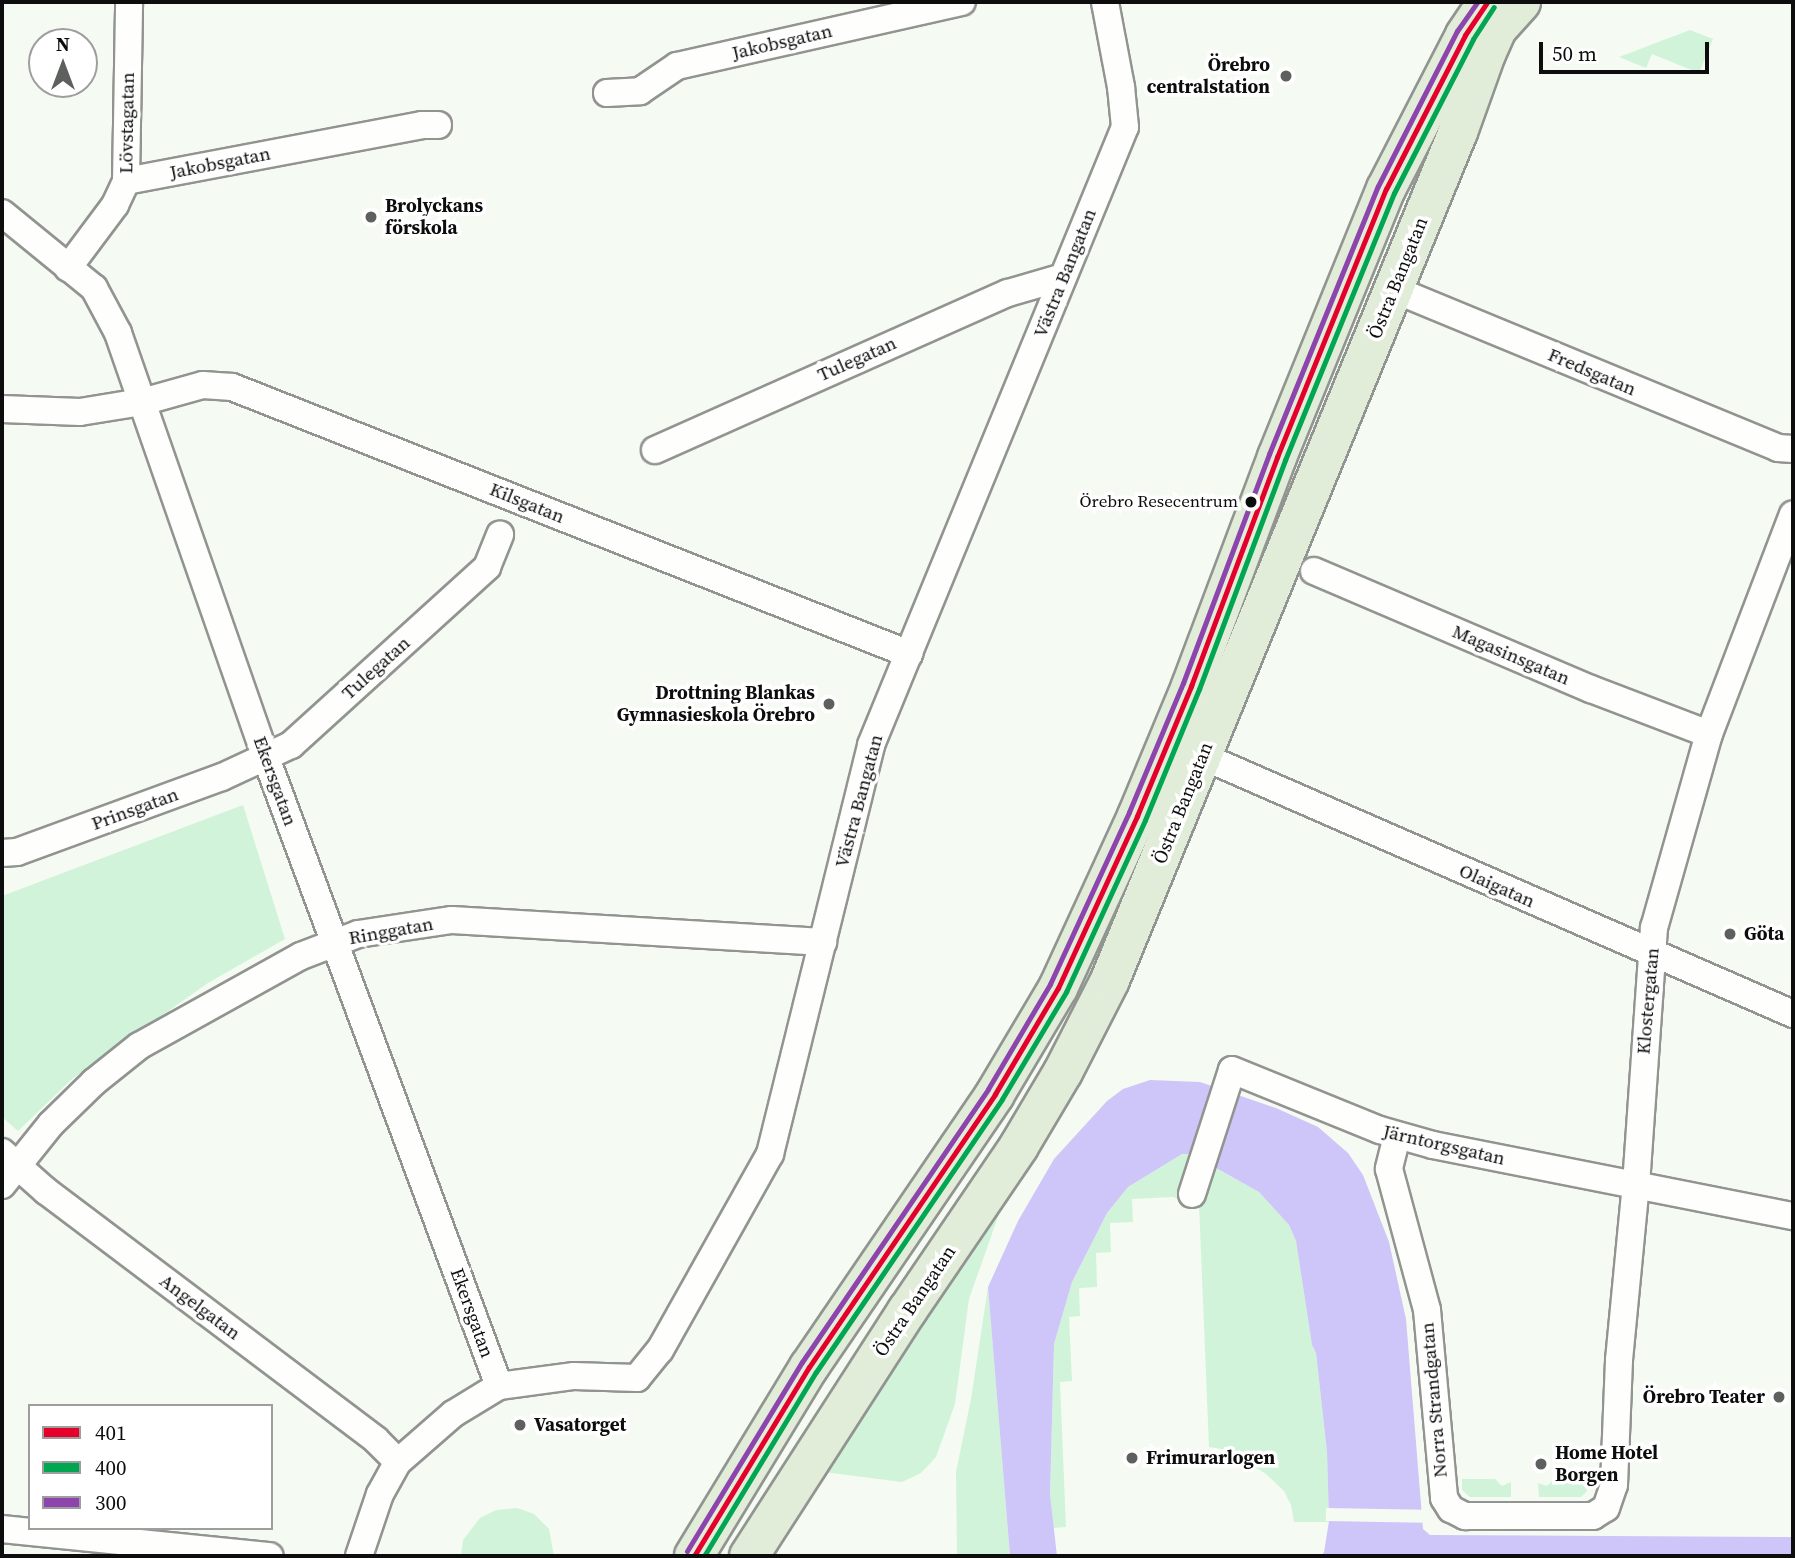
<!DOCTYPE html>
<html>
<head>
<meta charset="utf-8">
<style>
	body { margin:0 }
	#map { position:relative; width:1795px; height:1558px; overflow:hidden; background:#f5fbf2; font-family:"Source Serif 4",serif }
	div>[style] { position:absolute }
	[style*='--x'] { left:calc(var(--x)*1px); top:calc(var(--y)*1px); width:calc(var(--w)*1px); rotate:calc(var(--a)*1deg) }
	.green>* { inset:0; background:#d1f3da }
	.water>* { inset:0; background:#cec5f8 }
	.pier>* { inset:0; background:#f5fbf2; transform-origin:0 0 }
	.roads { filter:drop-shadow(2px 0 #919490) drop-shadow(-2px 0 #919490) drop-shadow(0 2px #919490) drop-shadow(0 -2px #919490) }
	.street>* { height:26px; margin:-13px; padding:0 13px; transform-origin:13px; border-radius:13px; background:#fefefd }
	.primary>* { height:38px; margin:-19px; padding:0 19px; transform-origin:19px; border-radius:19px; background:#e1edd8 }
	.bus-1>* { height:5px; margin:-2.5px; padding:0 2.5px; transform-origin:2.5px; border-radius:2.5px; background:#e4002b }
	.bus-2>* { height:5px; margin:-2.5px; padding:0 2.5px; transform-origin:2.5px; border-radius:2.5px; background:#00a651 }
	.bus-3>* { height:5px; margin:-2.5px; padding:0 2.5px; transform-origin:2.5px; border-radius:2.5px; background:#8e44ad }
	.dots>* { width:19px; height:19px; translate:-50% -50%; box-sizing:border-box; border:4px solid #fff; border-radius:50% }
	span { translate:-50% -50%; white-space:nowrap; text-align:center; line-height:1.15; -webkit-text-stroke:7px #fff; paint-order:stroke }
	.bus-label { font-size:17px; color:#0d0d0d }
	.right { translate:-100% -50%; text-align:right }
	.street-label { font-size:19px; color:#0d0d0d }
	.poi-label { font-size:19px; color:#0d0d0d; font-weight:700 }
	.left { translate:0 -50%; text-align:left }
	.frame { position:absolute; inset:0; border:4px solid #0d0d0d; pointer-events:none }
	.legend { position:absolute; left:28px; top:1404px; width:245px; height:126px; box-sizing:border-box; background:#fff; border:2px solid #9e9e9e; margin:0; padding:9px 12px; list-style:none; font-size:21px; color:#0d0d0d }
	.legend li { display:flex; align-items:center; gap:14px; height:35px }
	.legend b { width:35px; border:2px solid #9e9e9e }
	.north { position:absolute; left:28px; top:28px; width:70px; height:70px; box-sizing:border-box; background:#fff; border:2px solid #9e9e9e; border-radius:50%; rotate:0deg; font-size:19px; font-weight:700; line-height:28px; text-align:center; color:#0d0d0d }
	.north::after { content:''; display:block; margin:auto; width:24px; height:32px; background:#5e605d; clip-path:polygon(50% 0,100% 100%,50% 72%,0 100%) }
	.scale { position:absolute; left:1539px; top:42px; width:170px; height:32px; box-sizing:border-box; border:4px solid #0d0d0d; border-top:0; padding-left:9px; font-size:21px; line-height:24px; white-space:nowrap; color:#0d0d0d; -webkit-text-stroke:5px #fff; paint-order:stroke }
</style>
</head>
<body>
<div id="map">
	<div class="green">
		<i style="clip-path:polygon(1690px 30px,1713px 39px,1699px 73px,1652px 54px,1646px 68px,1619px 57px)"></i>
		<i style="clip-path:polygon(243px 805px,285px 939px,208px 983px,72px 1079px,18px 1131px,2px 1117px,2px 896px)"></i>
		<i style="clip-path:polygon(1182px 1154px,1190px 1154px,1259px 1192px,1289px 1225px,1296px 1241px,1312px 1345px,1316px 1353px,1327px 1452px,1329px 1522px,1294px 1522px,1291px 1505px,1284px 1491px,1266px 1474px,1227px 1450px,1209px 1447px,1199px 1205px,1173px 1197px,1132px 1199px,1133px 1222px,1110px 1223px,1111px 1252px,1096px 1253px,1097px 1287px,1079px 1288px,1080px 1316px,1069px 1317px,1072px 1381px,1060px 1382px,1066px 1527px,1053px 1528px,1050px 1496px,1054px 1344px,1072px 1282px,1107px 1213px,1128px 1187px)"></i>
		<i style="clip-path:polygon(992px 1206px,1000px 1211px,969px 1299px,955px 1404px,936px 1457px,921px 1473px,902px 1482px,816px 1471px)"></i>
		<i style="clip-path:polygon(988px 1287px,1010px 1556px,957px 1556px,956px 1472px,971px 1399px)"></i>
		<i style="clip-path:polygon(1587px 1474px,1587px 1491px,1581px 1497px,1539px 1497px,1538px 1483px,1547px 1486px,1554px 1479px,1580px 1479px)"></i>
		<i style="clip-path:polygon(1462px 1479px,1495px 1479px,1502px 1486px,1511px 1482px,1511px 1497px,1470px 1497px,1462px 1490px)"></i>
		<i style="clip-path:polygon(517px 1508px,534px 1514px,549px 1529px,554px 1556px,461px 1556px,463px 1540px,480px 1518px,496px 1510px)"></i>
	</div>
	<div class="water">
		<i style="clip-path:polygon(1150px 1080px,1200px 1082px,1276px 1108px,1318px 1127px,1348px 1153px,1363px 1175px,1389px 1242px,1406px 1319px,1423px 1529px,1430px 1535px,1793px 1537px,1793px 1556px,1321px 1556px,1324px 1552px,1329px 1521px,1327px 1452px,1316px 1353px,1312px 1345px,1296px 1241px,1289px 1225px,1259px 1192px,1191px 1154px,1182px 1154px,1128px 1187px,1107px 1213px,1072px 1282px,1054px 1344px,1050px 1495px,1057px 1556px,1010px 1556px,988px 1287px,1018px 1221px,1054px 1159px,1107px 1101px,1123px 1089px)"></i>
	</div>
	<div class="pier">
		<i style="left:1326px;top:1508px;width:98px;height:13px;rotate:1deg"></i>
	</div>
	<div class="roads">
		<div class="street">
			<i style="--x:607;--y:93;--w:33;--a:-3"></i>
			<i style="--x:640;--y:91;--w:45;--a:-34"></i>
			<i style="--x:677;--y:66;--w:292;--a:-12.7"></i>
			<i style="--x:126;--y:181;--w:301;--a:-10.7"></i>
			<i style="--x:422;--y:125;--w:16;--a:0"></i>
			<i style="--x:2;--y:213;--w:119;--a:39.2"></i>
			<i style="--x:94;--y:288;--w:51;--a:61.9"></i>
			<i style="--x:118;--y:333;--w:447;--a:70.8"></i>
			<i style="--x:265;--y:755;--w:673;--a:69.65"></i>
			<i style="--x:68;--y:268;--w:79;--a:-53.3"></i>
			<i style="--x:115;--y:205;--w:26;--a:-65"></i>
			<i style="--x:126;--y:181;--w:179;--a:-89"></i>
			<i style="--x:1393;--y:289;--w:417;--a:22.4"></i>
			<i style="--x:1778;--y:448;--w:15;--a:4"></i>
			<i style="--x:2;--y:409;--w:78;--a:2.2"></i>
			<i style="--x:80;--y:412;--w:63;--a:-9.2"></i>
			<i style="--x:142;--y:402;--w:63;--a:-15.6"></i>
			<i style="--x:203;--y:385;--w:29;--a:4"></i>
			<i style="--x:232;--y:387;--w:728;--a:21.52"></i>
			<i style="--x:655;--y:450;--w:386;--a:-24"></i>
			<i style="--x:1008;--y:293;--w:57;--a:-16.2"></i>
			<i style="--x:1314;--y:571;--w:301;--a:23.1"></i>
			<i style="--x:1591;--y:689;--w:126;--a:20.9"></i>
			<i style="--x:1202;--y:756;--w:645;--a:23.58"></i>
			<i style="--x:2;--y:853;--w:15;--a:-4"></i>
			<i style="--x:17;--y:852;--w:218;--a:-20.1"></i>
			<i style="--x:222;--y:777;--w:76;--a:-24.9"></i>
			<i style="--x:291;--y:745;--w:265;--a:-42.2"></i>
			<i style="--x:487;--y:567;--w:35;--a:-68"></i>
			<i style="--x:1397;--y:1136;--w:34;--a:104"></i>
			<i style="--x:1389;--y:1169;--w:146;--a:74.9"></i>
			<i style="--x:1427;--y:1310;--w:189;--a:84.8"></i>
			<i style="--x:1444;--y:1498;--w:13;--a:58"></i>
			<i style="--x:1451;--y:1509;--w:16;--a:27"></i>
			<i style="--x:1465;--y:1516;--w:128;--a:0"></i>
			<i style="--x:1593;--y:1516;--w:15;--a:-32"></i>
			<i style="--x:1606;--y:1508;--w:24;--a:-71"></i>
			<i style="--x:1614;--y:1485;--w:125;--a:-87.7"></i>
			<i style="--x:1619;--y:1360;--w:176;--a:-84.5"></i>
			<i style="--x:1636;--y:1185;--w:258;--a:-86"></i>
			<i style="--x:1654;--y:928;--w:202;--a:-74.2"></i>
			<i style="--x:1709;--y:734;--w:235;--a:-69.1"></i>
			<i style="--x:2;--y:1152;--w:59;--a:41.6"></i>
			<i style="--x:46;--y:1191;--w:413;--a:37"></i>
			<i style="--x:376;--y:1440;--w:31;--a:45"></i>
			<i style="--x:2;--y:1185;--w:78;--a:-51.2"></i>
			<i style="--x:51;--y:1124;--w:60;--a:-44.3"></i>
			<i style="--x:94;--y:1082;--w:58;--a:-38.7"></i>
			<i style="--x:139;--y:1046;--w:185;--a:-29.1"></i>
			<i style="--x:301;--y:956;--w:61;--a:-21.1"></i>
			<i style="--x:358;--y:934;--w:95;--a:-8.5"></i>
			<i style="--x:452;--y:920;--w:372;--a:3.4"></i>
			<i style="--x:1192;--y:1194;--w:130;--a:-72.1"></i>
			<i style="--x:1232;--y:1070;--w:160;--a:22.1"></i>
			<i style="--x:1380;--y:1130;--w:55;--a:15.8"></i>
			<i style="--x:1433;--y:1145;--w:367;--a:11.2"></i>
			<i style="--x:2;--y:1529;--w:269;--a:5.8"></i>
			<i style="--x:359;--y:1556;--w:65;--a:-71.3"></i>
			<i style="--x:380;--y:1494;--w:37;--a:-61"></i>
			<i style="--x:398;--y:1462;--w:73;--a:-41.1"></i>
			<i style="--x:453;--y:1414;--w:54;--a:-31.3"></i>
			<i style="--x:499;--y:1386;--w:76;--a:-7.6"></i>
			<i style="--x:574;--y:1376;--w:63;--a:1.8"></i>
			<i style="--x:637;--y:1378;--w:36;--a:-51"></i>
			<i style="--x:660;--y:1350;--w:225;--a:-60.7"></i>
			<i style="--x:770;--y:1154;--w:421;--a:-76.1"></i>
			<i style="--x:871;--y:745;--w:668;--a:-67.66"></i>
			<i style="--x:1125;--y:127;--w:40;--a:-95.7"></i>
			<i style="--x:1121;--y:87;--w:86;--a:-100.7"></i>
		</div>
		<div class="primary">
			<i style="--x:694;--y:1556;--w:221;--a:-58.7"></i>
			<i style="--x:809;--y:1367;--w:330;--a:-55.7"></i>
			<i style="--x:995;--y:1094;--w:123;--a:-59.3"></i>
			<i style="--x:1058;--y:988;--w:189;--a:-65.3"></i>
			<i style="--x:1137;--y:816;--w:141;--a:-67.4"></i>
			<i style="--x:1191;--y:686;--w:245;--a:-69.4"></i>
			<i style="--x:1277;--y:457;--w:289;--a:-67.9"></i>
			<i style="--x:1386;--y:189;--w:173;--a:-62.8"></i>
			<i style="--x:1465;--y:35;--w:40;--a:-56"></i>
			<i style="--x:749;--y:1556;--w:292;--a:-57.2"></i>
			<i style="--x:907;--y:1311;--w:199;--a:-55.8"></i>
			<i style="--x:1019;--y:1146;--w:86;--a:-59.3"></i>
			<i style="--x:1063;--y:1072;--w:103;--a:-62.9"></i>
			<i style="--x:1110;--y:980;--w:917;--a:-67.69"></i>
			<i style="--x:1458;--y:132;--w:83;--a:-70.3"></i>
			<i style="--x:1486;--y:54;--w:27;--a:-66"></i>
			<i style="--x:1497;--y:29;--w:36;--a:-48"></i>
		</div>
	</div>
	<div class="bus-1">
		<i style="--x:694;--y:1556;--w:221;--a:-58.7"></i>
		<i style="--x:809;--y:1367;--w:330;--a:-55.7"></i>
		<i style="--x:995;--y:1094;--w:123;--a:-59.3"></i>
		<i style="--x:1058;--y:988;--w:189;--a:-65.3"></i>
		<i style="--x:1137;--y:816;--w:141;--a:-67.4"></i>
		<i style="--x:1191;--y:686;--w:245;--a:-69.4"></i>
		<i style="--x:1277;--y:457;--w:289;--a:-67.9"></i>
		<i style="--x:1386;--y:189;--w:173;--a:-62.8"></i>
		<i style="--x:1465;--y:35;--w:40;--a:-56"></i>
	</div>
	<div class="bus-2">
		<i style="--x:704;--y:1556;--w:215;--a:-58.7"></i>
		<i style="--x:816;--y:1372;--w:330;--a:-55.7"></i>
		<i style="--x:1002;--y:1099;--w:125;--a:-59.1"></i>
		<i style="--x:1066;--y:992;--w:189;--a:-65.3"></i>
		<i style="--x:1145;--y:820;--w:142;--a:-67.6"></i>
		<i style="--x:1199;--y:689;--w:245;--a:-69.4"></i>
		<i style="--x:1285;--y:460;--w:288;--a:-67.8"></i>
		<i style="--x:1394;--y:193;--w:173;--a:-62.8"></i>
		<i style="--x:1473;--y:39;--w:38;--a:-57"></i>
	</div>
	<div class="bus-3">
		<i style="--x:687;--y:1551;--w:221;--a:-58.7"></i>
		<i style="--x:802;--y:1362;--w:330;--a:-55.7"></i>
		<i style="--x:988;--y:1089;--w:122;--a:-59.4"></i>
		<i style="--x:1050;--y:984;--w:189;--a:-65.3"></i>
		<i style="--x:1129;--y:812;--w:140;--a:-67.3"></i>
		<i style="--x:1183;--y:683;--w:245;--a:-69.4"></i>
		<i style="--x:1269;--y:454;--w:289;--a:-67.9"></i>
		<i style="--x:1378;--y:186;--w:174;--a:-63"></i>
		<i style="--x:1457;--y:31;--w:35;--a:-55"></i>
	</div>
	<div class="dots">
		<i style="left:1286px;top:76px;background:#5e605d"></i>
		<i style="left:371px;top:217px;background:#5e605d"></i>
		<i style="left:1251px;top:502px;background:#0d0d0d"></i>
		<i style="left:829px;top:704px;background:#5e605d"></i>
		<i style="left:1730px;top:934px;background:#5e605d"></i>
		<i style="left:1779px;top:1397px;background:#5e605d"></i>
		<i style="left:520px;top:1425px;background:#5e605d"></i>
		<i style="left:1132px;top:1458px;background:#5e605d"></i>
		<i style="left:1541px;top:1464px;background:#5e605d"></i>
	</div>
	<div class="bus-label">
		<span class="right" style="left:1238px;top:502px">Örebro Resecentrum</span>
	</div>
	<div class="street-label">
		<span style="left:782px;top:42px;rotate:-13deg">Jakobsgatan</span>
		<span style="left:127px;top:123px;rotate:-89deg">Lövstagatan</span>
		<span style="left:220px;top:163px;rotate:-11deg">Jakobsgatan</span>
		<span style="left:1065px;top:273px;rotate:-68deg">Västra Bangatan</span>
		<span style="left:1398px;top:278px;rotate:-68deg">Östra Bangatan</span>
		<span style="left:857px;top:359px;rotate:-24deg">Tulegatan</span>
		<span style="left:1592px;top:372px;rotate:23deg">Fredsgatan</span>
		<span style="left:527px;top:503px;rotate:22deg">Kilsgatan</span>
		<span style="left:1511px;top:655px;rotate:23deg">Magasinsgatan</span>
		<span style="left:376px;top:668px;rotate:-42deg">Tulegatan</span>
		<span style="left:275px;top:781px;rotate:70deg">Ekersgatan</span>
		<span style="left:859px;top:801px;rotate:-75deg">Västra Bangatan</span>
		<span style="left:1183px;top:803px;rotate:-68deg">Östra Bangatan</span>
		<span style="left:135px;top:809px;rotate:-20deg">Prinsgatan</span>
		<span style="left:1497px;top:886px;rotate:24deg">Olaigatan</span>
		<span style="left:391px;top:931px;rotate:-10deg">Ringgatan</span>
		<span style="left:1648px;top:1001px;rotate:-85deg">Klostergatan</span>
		<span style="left:1444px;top:1145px;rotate:13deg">Järntorgsgatan</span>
		<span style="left:915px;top:1301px;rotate:-56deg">Östra Bangatan</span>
		<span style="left:200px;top:1307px;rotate:37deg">Angelgatan</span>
		<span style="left:472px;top:1313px;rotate:70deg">Ekersgatan</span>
		<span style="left:1434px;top:1400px;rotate:-95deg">Norra Strandgatan</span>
	</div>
	<div class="poi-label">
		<span class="right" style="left:1270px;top:76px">Örebro<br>centralstation</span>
		<span class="left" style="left:385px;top:217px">Brolyckans<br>förskola</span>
		<span class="right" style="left:815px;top:704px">Drottning Blankas<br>Gymnasieskola Örebro</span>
		<span class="left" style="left:1744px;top:934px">Göta</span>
		<span class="right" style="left:1765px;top:1397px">Örebro Teater</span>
		<span class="left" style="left:534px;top:1425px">Vasatorget</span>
		<span class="left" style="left:1555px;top:1464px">Home Hotel<br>Borgen</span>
		<span class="left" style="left:1146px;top:1458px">Frimurarlogen</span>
	</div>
	<div class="frame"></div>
	<ul class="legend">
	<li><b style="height:9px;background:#e4002b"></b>401</li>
	<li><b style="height:9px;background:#00a651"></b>400</li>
	<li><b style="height:9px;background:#8e44ad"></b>300</li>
	</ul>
	<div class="north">N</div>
	<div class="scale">50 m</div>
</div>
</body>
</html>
